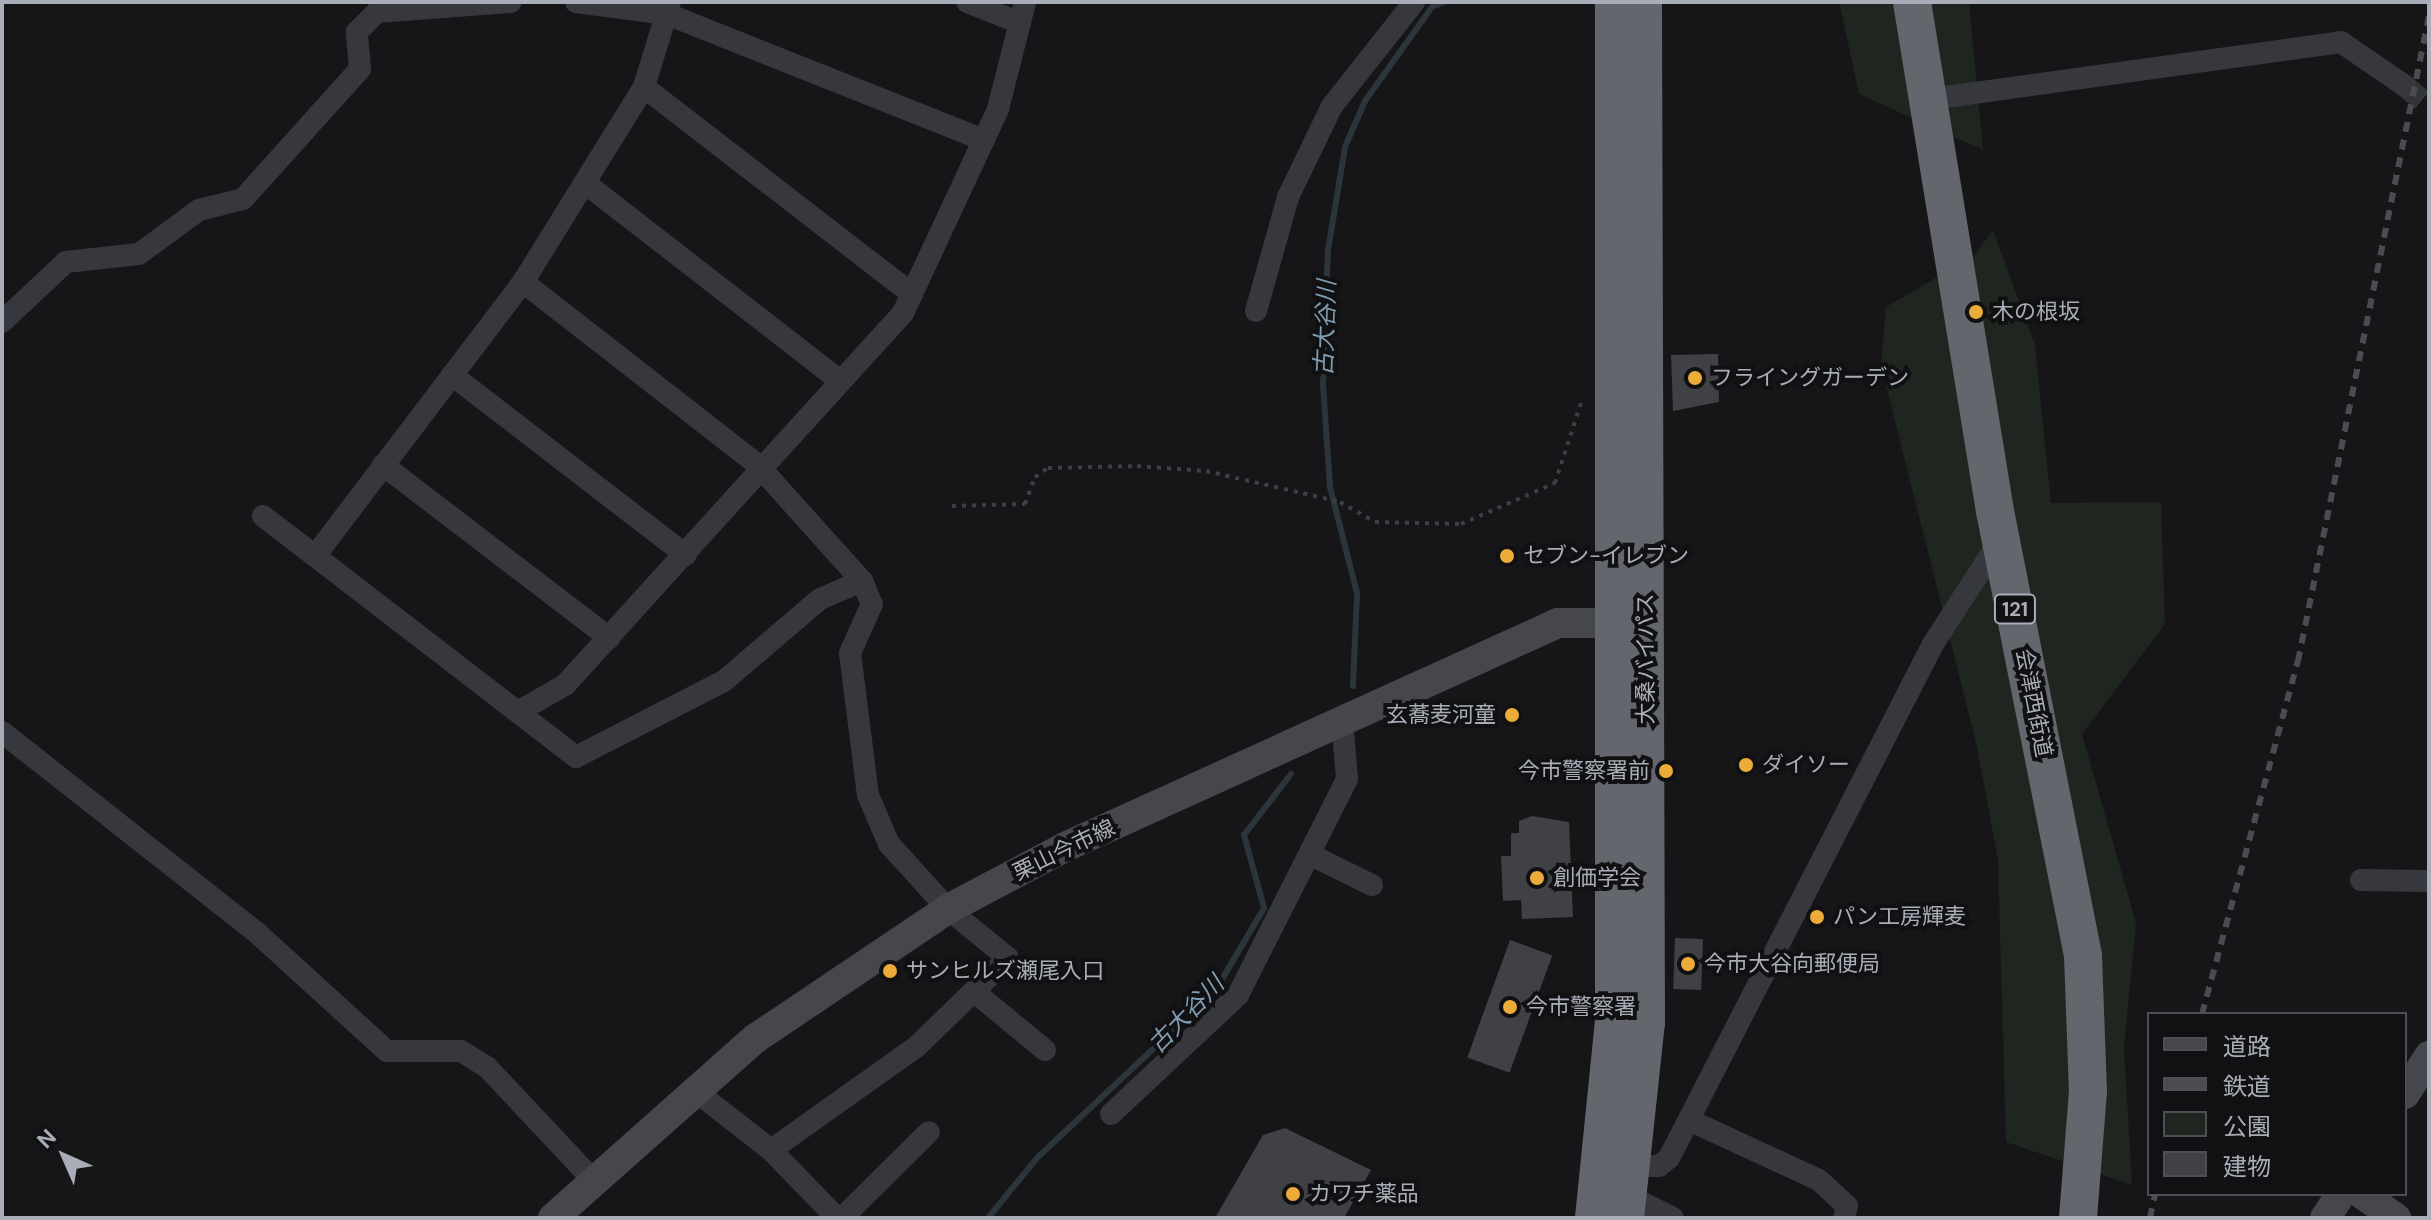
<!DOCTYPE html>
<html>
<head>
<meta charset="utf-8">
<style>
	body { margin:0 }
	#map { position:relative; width:2431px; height:1220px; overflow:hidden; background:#161618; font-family:"DM Sans","Noto Sans JP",sans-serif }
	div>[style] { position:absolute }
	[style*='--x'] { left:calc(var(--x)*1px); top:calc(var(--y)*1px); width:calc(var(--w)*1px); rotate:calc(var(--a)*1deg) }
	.green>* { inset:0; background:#1e261f }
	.stream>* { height:6px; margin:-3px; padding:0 3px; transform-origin:3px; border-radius:3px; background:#2c353b }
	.building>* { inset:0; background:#404145; transform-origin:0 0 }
	.street-tunnel>* { height:22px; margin-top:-11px; transform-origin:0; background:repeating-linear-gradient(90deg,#333438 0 22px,transparent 0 33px) }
	.path>* { height:4px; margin-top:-2px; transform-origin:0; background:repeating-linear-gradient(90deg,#3d3f44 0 4px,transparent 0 10px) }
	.street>* { height:22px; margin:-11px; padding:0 11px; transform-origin:11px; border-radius:11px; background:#37383d }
	.secondary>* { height:30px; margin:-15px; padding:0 15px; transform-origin:15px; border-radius:15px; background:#45474d }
	.highway>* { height:38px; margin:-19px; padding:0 19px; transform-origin:19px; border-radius:19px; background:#63666d }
	.rail>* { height:6px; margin-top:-3px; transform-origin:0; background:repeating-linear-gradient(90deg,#4a4c52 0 10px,transparent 0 18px) }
	.dots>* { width:22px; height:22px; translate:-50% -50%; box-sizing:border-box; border:4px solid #111113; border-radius:50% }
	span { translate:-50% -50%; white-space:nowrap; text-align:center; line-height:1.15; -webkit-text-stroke:8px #111113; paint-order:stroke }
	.shield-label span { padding:2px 6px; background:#111113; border:2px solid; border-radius:6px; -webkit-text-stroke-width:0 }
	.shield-label { font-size:20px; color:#a8adb7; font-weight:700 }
	.poi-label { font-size:22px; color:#a8adb7 }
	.left { translate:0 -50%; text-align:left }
	.right { translate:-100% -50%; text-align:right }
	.street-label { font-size:22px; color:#a8adb7 }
	.water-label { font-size:24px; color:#809cb1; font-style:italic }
	.frame { position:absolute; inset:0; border:4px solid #a8adb7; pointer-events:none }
	.legend { position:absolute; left:2147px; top:1012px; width:260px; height:184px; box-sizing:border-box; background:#111113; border:2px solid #4d4f55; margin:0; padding:10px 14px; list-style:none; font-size:24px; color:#a8adb7 }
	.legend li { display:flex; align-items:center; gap:16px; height:40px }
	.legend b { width:40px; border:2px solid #4d4f55 }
	.north { position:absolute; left:24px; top:1116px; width:80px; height:80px; -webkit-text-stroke:6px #111113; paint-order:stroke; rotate:315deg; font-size:22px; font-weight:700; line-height:32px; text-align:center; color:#a8adb7 }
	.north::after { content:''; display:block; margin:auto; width:28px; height:36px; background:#a8adb7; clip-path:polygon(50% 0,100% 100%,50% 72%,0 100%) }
</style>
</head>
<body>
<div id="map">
	<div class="green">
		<i style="clip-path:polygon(1839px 2px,1969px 2px,1983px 150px,1859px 94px)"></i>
		<i style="clip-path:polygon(1993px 230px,2035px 345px,2051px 503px,2161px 502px,2165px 624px,2082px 734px,2136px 923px,2124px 1048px,2132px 1185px,2006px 1142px,1998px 860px,1977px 747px,1881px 365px,1886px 307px,1975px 255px)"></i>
	</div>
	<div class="stream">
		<i style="--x:1353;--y:686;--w:93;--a:-87.5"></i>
		<i style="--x:1357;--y:593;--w:109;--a:-104.3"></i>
		<i style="--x:1330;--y:487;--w:103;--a:-93.9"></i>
		<i style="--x:1323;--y:384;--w:134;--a:-87.9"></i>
		<i style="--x:1328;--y:250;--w:104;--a:-80.6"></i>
		<i style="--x:1345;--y:147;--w:50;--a:-66.5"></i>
		<i style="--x:1365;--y:101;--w:115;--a:-54.5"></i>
		<i style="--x:1432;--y:7;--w:13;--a:-23"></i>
		<i style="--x:988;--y:1218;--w:79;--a:-50.7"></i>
		<i style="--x:1038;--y:1157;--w:243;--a:-43.2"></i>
		<i style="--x:1215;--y:991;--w:96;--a:-59.4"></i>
		<i style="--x:1264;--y:908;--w:76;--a:-105.3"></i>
		<i style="--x:1244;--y:835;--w:77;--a:-52.4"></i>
	</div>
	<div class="building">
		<i style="clip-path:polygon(1718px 354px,1719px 402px,1673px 411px,1671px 355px)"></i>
		<i style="clip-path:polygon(1532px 816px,1569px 822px,1573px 917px,1522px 919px,1521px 900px,1503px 901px,1501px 856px,1511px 856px,1511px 833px,1519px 833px,1519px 821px)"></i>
		<i style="left:1675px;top:938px;width:28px;height:51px;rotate:2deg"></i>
		<i style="left:1510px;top:940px;width:45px;height:125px;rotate:20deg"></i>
		<i style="clip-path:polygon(1285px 1128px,1371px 1170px,1344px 1218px,1215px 1218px,1263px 1135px)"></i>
	</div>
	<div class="street-tunnel">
		<i style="--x:2405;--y:86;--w:31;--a:40"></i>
	</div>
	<div class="path">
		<i style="--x:952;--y:506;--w:73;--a:-1.6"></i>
		<i style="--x:1025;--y:504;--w:29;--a:-70"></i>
		<i style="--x:1035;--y:477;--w:16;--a:-35"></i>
		<i style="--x:1048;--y:468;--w:89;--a:-1.3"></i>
		<i style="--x:1137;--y:466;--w:69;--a:4.1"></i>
		<i style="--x:1206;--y:471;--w:138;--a:13"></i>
		<i style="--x:1340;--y:502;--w:40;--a:29.7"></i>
		<i style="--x:1375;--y:522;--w:86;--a:1.3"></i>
		<i style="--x:1461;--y:524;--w:103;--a:-23.6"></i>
		<i style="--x:1555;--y:483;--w:90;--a:-72"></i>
	</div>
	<div class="street">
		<i style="--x:576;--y:2;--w:92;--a:7.5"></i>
		<i style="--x:667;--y:14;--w:341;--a:21.7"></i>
		<i style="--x:967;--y:2;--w:57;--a:21.6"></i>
		<i style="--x:644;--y:87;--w:339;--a:37.7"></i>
		<i style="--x:1924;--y:100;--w:421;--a:-7.9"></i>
		<i style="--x:2341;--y:42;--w:78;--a:34.5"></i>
		<i style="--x:585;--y:183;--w:323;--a:37.8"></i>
		<i style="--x:523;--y:282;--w:296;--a:37.9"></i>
		<i style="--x:757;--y:464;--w:157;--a:48.1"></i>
		<i style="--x:862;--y:581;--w:25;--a:67"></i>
		<i style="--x:872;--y:604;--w:54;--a:114.2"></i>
		<i style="--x:850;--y:653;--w:143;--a:82.8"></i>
		<i style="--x:868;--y:795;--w:53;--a:66.8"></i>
		<i style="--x:889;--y:844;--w:88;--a:47.8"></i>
		<i style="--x:948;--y:909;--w:77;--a:39.2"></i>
		<i style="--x:1008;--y:958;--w:128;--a:135.9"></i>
		<i style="--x:916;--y:1047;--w:178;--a:144.6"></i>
		<i style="--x:1256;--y:311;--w:118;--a:-74.3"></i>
		<i style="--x:1288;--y:197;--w:101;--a:-64.2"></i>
		<i style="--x:1332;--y:106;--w:132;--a:-51.7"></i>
		<i style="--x:2;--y:322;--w:88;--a:-43.2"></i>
		<i style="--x:66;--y:262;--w:73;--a:-6.3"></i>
		<i style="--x:139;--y:254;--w:74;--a:-36.3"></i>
		<i style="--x:199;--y:210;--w:45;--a:-14"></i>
		<i style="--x:243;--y:199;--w:175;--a:-48"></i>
		<i style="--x:360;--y:69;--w:37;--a:-95"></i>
		<i style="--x:357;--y:32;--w:28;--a:-45"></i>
		<i style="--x:377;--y:12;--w:134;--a:-4.3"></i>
		<i style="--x:452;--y:375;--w:295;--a:37.6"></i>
		<i style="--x:383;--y:465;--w:285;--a:37.4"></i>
		<i style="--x:263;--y:516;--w:395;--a:37.6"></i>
		<i style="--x:576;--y:757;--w:166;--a:-27.2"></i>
		<i style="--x:724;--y:681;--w:126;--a:-40.5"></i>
		<i style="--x:820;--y:599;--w:46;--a:-23.2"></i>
		<i style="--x:315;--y:556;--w:344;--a:-52.8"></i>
		<i style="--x:523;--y:282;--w:229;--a:-58.2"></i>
		<i style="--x:644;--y:87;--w:89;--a:-73"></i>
		<i style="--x:521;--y:710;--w:51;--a:-29.6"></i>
		<i style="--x:565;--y:685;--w:503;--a:-47.74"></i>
		<i style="--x:903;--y:313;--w:225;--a:-65"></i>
		<i style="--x:998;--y:109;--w:110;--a:-75.8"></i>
		<i style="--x:2;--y:732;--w:323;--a:38.2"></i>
		<i style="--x:256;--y:932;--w:177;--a:42.3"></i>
		<i style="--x:387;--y:1051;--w:74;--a:0"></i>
		<i style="--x:461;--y:1051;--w:31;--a:32"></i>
		<i style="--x:487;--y:1067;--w:155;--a:46.8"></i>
		<i style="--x:1311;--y:855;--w:68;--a:26.2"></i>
		<i style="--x:2361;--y:880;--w:68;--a:0.8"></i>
		<i style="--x:977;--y:994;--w:88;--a:39.5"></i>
		<i style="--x:694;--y:1090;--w:98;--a:37.9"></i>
		<i style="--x:771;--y:1150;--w:95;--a:45.9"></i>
		<i style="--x:1111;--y:1114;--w:174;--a:-43.1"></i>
		<i style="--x:1238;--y:995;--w:242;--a:-63.2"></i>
		<i style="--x:1347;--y:779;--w:59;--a:-94.8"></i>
		<i style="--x:1689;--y:1120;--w:143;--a:24.8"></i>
		<i style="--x:1819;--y:1180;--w:38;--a:43"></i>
		<i style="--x:1847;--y:1206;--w:12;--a:104"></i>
		<i style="--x:1632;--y:1166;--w:27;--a:0"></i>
		<i style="--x:1659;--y:1166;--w:13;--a:-39"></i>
		<i style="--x:1669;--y:1158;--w:578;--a:-62.81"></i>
		<i style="--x:1933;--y:644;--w:125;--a:-57.1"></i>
		<i style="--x:1629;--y:1196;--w:49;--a:26.6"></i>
		<i style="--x:842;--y:1218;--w:122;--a:-44.7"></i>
	</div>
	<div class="secondary">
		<i style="--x:2405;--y:1094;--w:45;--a:-57.7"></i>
		<i style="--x:2362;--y:1194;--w:42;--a:35.2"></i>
		<i style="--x:553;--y:1218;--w:271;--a:-41.6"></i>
		<i style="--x:756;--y:1038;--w:231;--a:-33.9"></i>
		<i style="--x:948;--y:909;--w:132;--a:-27.9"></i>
		<i style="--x:1065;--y:847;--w:542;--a:-24.44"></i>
		<i style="--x:1558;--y:623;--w:77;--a:0"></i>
		<i style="--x:2325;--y:1218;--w:29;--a:-56"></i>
	</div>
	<div class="highway">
		<i style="--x:1912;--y:2;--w:516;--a:80.74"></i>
		<i style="--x:1995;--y:511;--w:454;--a:78.8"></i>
		<i style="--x:2083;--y:956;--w:135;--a:87.9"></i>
		<i style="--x:2088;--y:1091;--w:127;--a:94.5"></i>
		<i style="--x:1594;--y:1218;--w:198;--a:-84.2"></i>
		<i style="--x:1614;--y:1021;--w:1019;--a:-90"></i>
		<i style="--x:1625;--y:1218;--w:196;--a:-83.9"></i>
		<i style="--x:1646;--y:1023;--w:1021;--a:-90.17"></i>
	</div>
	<div class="rail">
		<i style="--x:2202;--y:1014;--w:366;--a:-74.8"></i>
		<i style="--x:2298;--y:661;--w:658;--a:-78.52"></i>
		<i style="--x:2150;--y:1218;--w:25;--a:-78"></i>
	</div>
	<div class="dots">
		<i style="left:1976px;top:312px;background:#edab39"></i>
		<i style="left:1695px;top:378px;background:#edab39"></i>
		<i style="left:1507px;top:556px;background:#edab39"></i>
		<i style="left:1512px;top:715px;background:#edab39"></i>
		<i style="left:1746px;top:765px;background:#edab39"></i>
		<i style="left:1666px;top:771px;background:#edab39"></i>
		<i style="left:1537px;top:878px;background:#edab39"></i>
		<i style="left:1817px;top:917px;background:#edab39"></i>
		<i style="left:1688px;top:964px;background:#edab39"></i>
		<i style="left:890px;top:971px;background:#edab39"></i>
		<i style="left:1510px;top:1007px;background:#edab39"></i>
		<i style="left:1293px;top:1194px;background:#edab39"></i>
	</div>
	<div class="shield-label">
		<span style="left:2015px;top:609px">121</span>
	</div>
	<div class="poi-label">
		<span class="left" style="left:1992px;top:312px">木の根坂</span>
		<span class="left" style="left:1711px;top:378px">フライングガーデン</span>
		<span class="left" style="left:1523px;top:556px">セブン-イレブン</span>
		<span class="right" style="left:1496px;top:715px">玄蕎麦河童</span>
		<span class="left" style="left:1762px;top:765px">ダイソー</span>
		<span class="right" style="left:1650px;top:771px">今市警察署前</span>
		<span class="left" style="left:1553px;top:878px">創価学会</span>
		<span class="left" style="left:1833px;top:917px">パン工房輝麦</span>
		<span class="left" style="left:1704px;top:964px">今市大谷向郵便局</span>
		<span class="left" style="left:906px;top:971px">サンヒルズ瀬尾入口</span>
		<span class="left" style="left:1526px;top:1007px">今市警察署</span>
		<span class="left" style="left:1309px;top:1194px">カワチ薬品</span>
	</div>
	<div class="street-label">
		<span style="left:1646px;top:659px;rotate:-90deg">大桑バイパス</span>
		<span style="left:2034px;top:703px;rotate:79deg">会津西街道</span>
		<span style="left:1064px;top:850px;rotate:-26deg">栗山今市線</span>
	</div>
	<div class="water-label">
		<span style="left:1325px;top:328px;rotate:-88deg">古大谷川</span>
		<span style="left:1186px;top:1014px;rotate:-46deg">古大谷川</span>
	</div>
	<div class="frame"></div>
	<ul class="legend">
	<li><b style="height:10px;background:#45474d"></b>道路</li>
	<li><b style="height:10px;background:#4a4c52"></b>鉄道</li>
	<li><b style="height:22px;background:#1e261f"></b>公園</li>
	<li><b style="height:22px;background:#404145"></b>建物</li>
	</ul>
	<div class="north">N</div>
</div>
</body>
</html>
